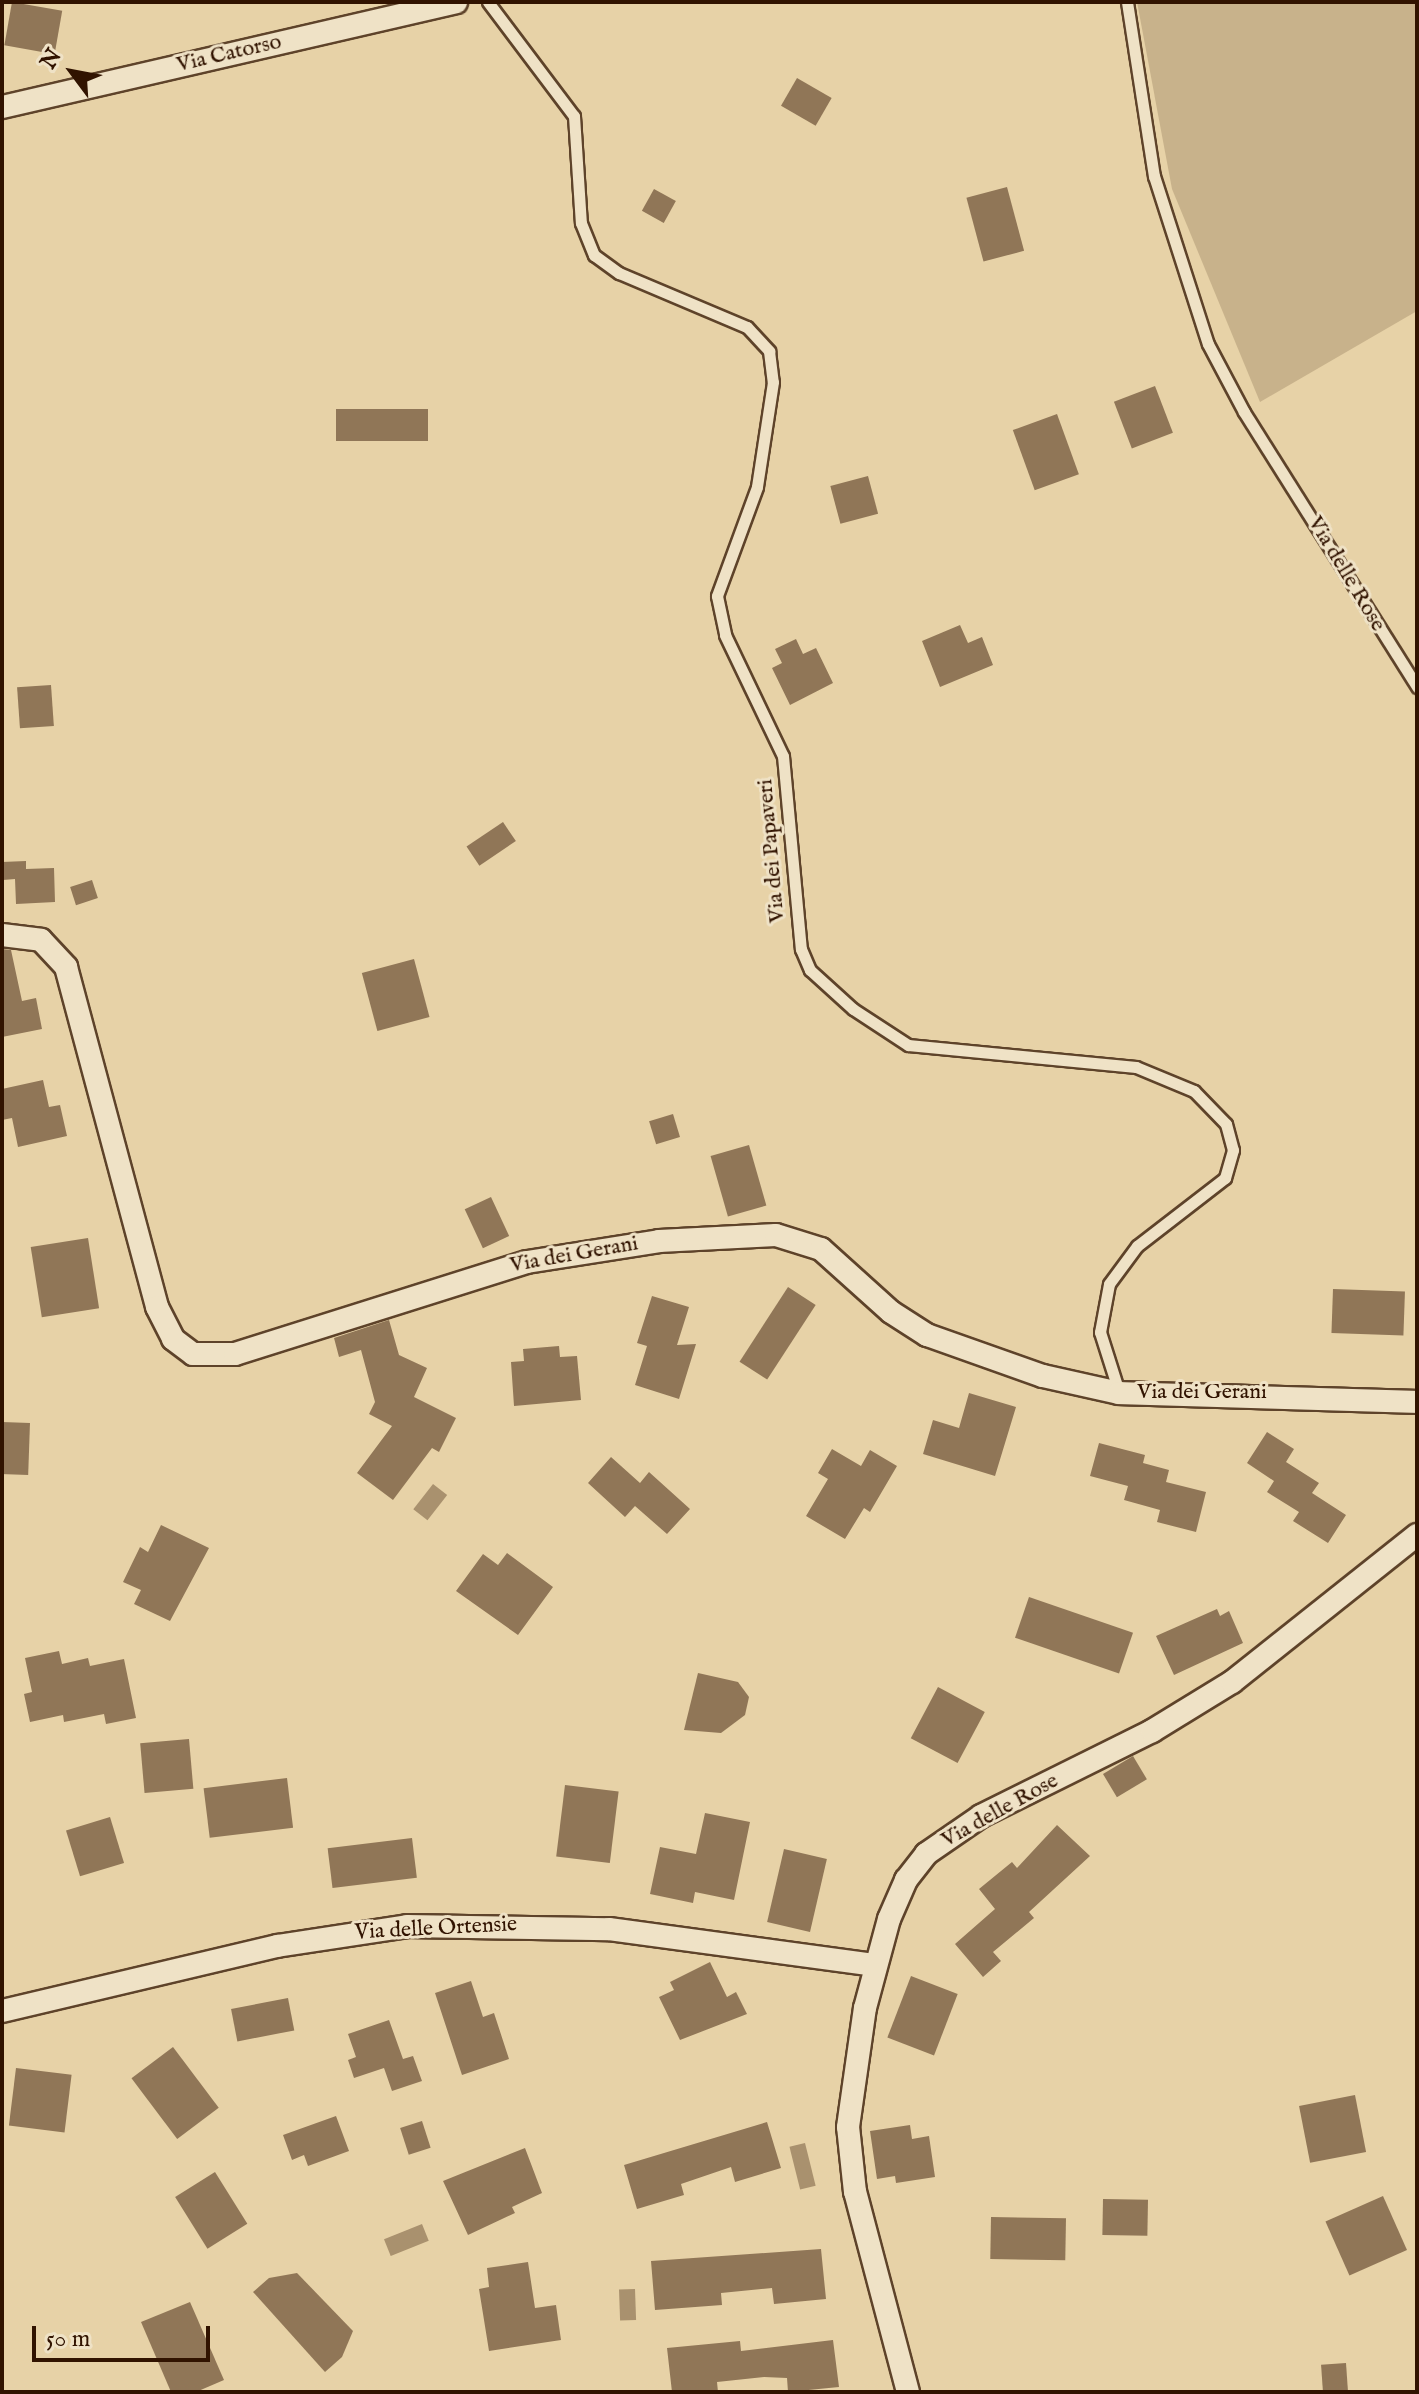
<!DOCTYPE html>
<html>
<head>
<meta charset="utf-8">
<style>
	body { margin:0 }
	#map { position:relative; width:1419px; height:2394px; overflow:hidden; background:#e7d2a7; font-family:"IM FELL English",serif }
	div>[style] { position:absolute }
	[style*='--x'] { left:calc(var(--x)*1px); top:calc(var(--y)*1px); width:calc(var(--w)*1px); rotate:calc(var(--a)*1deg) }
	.green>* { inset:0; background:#c8b28b }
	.water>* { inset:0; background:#a9916e; transform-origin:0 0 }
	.building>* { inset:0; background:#907657; transform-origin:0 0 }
	.roads { filter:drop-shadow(2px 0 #5e432a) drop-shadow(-2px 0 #5e432a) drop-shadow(0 2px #5e432a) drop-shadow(0 -2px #5e432a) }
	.lane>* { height:11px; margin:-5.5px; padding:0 5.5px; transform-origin:5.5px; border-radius:5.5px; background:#efe2c6 }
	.street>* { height:22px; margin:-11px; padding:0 11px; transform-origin:11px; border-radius:11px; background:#efe2c6 }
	span { translate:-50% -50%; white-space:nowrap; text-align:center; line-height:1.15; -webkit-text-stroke:6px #efe2c6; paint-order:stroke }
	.street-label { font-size:22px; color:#311300 }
	.frame { position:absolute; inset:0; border:4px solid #311300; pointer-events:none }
	.north { position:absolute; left:32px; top:32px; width:80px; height:80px; -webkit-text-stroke:6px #efe2c6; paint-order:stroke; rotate:302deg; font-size:22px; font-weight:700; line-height:32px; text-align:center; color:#311300 }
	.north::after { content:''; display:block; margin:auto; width:28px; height:36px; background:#311300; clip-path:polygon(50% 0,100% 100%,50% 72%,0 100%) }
	.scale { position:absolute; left:32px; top:2326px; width:178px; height:36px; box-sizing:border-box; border:4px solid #311300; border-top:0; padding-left:10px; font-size:24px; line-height:28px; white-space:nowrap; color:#311300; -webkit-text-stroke:6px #efe2c6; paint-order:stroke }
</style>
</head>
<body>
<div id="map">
	<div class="green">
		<i style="clip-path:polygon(1137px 2px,1417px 2px,1417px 311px,1260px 402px,1172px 189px)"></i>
	</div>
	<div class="water">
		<i style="left:433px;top:1484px;width:18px;height:32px;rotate:38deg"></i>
		<i style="left:805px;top:2143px;width:44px;height:16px;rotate:76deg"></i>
		<i style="left:422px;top:2224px;width:18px;height:41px;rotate:68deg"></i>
		<i style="left:635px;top:2289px;width:31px;height:16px;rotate:88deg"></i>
	</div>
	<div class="building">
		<i style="left:12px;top:2px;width:51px;height:44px;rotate:10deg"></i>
		<i style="left:797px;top:78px;width:40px;height:32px;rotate:30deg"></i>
		<i style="left:1007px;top:187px;width:66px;height:42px;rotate:75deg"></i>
		<i style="left:654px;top:189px;width:25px;height:25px;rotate:29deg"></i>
		<i style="left:1155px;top:386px;width:50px;height:44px;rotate:69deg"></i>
		<i style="left:336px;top:409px;width:92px;height:32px"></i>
		<i style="left:1057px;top:414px;width:64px;height:47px;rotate:70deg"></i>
		<i style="left:868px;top:476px;width:39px;height:39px;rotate:75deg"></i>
		<i style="clip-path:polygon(960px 625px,968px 643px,982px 637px,993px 665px,940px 687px,922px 641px)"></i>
		<i style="clip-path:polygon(796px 639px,803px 654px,816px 648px,833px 683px,790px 705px,772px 668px,782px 663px,775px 649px)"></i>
		<i style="left:51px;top:685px;width:41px;height:34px;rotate:86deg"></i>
		<i style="left:503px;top:822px;width:23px;height:44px;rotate:56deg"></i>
		<i style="clip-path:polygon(26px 861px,26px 869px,54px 868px,55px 902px,16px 904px,15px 879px,3px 880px,2px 862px)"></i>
		<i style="left:92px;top:880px;width:19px;height:23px;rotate:72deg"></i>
		<i style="clip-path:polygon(2px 949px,11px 950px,22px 1001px,36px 998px,42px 1029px,2px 1037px)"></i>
		<i style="left:414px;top:959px;width:60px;height:54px;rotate:75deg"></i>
		<i style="clip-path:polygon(43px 1080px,49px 1107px,60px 1105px,67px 1136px,18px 1147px,12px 1118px,2px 1120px,2px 1089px)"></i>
		<i style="left:673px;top:1114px;width:24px;height:25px;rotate:73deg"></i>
		<i style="left:749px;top:1145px;width:63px;height:40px;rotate:74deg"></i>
		<i style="left:491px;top:1197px;width:43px;height:29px;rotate:65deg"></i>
		<i style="left:88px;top:1238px;width:71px;height:58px;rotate:81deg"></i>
		<i style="left:788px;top:1287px;width:33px;height:89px;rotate:33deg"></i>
		<i style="left:1333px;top:1289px;width:72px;height:44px;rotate:2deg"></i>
		<i style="clip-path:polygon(652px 1296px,689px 1307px,677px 1345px,696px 1344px,679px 1399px,635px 1385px,647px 1346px,637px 1343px)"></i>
		<i style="clip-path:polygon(389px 1320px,399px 1355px,427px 1368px,414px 1397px,456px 1418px,439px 1452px,432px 1448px,393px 1500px,357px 1473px,392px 1426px,369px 1414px,375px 1402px,361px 1350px,339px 1357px,334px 1338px)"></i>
		<i style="clip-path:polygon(559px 1346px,560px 1357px,577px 1356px,581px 1400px,514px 1406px,511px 1362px,524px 1361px,523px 1349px)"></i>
		<i style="clip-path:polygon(969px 1393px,1016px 1407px,995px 1476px,923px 1454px,933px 1420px,959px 1428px)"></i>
		<i style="left:2px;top:1422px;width:28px;height:52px;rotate:2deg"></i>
		<i style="clip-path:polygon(1267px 1432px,1294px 1449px,1286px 1462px,1319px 1483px,1312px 1493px,1346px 1515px,1328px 1543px,1293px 1521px,1299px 1512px,1267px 1492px,1274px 1481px,1247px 1463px)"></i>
		<i style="clip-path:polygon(1099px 1443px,1145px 1455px,1143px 1463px,1169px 1470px,1166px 1482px,1206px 1492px,1196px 1532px,1157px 1522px,1160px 1510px,1124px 1500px,1128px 1486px,1090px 1476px)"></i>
		<i style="clip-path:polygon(832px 1449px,861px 1466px,870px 1450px,897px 1466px,870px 1512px,864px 1508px,845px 1539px,806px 1516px,828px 1479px,818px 1473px)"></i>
		<i style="clip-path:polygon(611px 1457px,640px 1483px,649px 1472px,690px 1509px,667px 1534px,635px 1506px,625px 1517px,588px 1483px)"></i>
		<i style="clip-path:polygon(161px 1525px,209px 1548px,170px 1621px,134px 1604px,141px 1590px,123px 1582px,140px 1547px,148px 1552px)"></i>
		<i style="clip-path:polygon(507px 1553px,553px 1587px,518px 1635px,456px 1591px,483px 1554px,498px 1565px)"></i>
		<i style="left:1029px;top:1597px;width:110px;height:43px;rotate:19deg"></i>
		<i style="clip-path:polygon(1217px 1609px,1220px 1616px,1229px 1611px,1243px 1643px,1174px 1675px,1156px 1636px)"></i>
		<i style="clip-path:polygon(59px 1651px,62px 1664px,88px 1658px,90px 1666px,124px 1659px,136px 1718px,106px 1724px,104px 1714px,64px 1722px,63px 1715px,30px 1722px,24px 1694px,32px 1692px,25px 1658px)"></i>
		<i style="clip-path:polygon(698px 1673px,738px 1682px,749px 1697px,745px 1715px,721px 1733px,684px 1730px)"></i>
		<i style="left:938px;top:1687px;width:53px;height:58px;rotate:28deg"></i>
		<i style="left:189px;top:1739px;width:50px;height:49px;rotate:85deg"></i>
		<i style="left:1133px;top:1756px;width:27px;height:35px;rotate:59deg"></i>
		<i style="left:287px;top:1778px;width:50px;height:84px;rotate:83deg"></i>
		<i style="left:565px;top:1785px;width:54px;height:72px;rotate:7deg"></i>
		<i style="clip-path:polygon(705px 1813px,750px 1822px,734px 1900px,695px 1892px,693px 1903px,650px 1894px,660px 1847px,696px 1854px)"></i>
		<i style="left:110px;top:1817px;width:48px;height:46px;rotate:73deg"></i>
		<i style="clip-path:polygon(1057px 1825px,1090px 1856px,1029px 1912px,1034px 1918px,993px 1952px,1001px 1961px,983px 1977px,955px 1944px,995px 1909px,979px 1889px,1012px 1862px,1017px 1868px)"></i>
		<i style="left:412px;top:1838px;width:40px;height:85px;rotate:83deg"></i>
		<i style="left:784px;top:1849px;width:44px;height:75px;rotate:13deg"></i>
		<i style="clip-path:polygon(710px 1962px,727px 1997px,736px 1992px,747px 2014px,680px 2040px,659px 1997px,674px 1990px,670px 1982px)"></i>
		<i style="left:911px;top:1976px;width:50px;height:66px;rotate:21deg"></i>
		<i style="clip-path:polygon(471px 1981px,483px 2017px,494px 2013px,509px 2059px,462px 2075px,435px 1993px)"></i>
		<i style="left:288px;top:1998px;width:33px;height:58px;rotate:79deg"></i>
		<i style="clip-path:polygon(389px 2020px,403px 2059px,413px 2056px,422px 2081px,392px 2091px,384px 2068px,354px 2078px,348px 2060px,356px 2057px,348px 2034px)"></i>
		<i style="left:173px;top:2047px;width:76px;height:52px;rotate:53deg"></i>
		<i style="left:16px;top:2068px;width:56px;height:58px;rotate:7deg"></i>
		<i style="left:1355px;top:2095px;width:58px;height:57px;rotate:79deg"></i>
		<i style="clip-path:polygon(336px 2116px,349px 2151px,308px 2166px,304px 2155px,292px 2160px,283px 2135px)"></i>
		<i style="left:422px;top:2121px;width:28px;height:23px;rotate:72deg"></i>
		<i style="clip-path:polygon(767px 2122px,781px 2168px,735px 2182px,731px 2167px,681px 2184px,684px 2195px,637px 2209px,624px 2165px)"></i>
		<i style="clip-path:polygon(910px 2125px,912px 2139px,929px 2136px,935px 2177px,896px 2183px,895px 2176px,877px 2179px,870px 2131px)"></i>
		<i style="clip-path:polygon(525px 2148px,542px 2193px,512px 2207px,515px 2213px,468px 2235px,443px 2181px)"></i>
		<i style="left:215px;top:2172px;width:61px;height:47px;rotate:58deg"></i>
		<i style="left:1383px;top:2196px;width:59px;height:63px;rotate:66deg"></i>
		<i style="left:1103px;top:2199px;width:45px;height:36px;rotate:1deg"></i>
		<i style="left:991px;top:2217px;width:75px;height:42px;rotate:1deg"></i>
		<i style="clip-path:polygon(821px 2249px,826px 2299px,774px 2304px,772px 2288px,721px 2293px,722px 2305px,655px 2310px,651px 2261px)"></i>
		<i style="clip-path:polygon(528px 2262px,535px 2308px,556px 2305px,561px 2340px,489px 2351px,479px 2289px,489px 2287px,487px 2268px)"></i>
		<i style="clip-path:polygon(297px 2273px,353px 2331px,342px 2357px,325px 2372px,253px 2292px,269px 2278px)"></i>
		<i style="clip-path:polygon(190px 2302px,224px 2380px,196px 2392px,171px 2392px,141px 2322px)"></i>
		<i style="clip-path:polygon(833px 2340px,839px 2387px,788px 2392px,787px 2378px,764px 2377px,717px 2382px,718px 2392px,672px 2392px,667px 2348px,740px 2341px,741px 2351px)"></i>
		<i style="left:1346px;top:2363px;width:29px;height:25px;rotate:86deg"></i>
	</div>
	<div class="roads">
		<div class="lane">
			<i style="--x:488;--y:2;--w:143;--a:53"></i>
			<i style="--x:574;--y:116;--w:107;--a:86.3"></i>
			<i style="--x:581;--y:223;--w:35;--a:68"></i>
			<i style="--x:594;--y:255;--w:31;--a:36"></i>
			<i style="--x:619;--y:273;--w:139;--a:22.9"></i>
			<i style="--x:747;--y:327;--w:33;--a:47"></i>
			<i style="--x:769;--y:351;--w:31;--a:83"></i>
			<i style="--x:773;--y:382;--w:106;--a:98.7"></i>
			<i style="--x:757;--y:487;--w:116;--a:110.2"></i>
			<i style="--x:717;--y:596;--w:40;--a:78"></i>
			<i style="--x:725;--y:635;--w:134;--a:64.4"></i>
			<i style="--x:783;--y:756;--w:194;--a:84.7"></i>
			<i style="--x:801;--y:949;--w:23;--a:67"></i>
			<i style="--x:810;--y:970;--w:58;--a:42.2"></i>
			<i style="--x:853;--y:1009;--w:66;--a:33.2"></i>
			<i style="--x:908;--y:1045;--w:229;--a:5.5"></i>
			<i style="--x:1136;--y:1067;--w:63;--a:22.5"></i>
			<i style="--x:1194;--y:1091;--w:46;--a:45.9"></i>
			<i style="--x:1226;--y:1124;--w:27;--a:75"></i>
			<i style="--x:1233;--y:1150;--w:29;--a:106"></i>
			<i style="--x:1225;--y:1178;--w:111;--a:142.3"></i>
			<i style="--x:1137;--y:1246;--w:47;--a:126.4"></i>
			<i style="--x:1109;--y:1284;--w:49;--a:100.6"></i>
			<i style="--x:1100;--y:1332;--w:63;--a:72.4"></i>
			<i style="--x:1127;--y:2;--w:176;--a:81.2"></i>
			<i style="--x:1154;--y:176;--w:176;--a:72.2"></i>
			<i style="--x:1208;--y:344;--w:77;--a:62.1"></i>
			<i style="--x:1244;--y:412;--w:325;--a:57.8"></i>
		</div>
		<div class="street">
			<i style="--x:2;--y:107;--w:466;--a:-13"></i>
			<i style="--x:2;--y:935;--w:39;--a:7"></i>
			<i style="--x:41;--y:940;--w:37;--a:47"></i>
			<i style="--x:66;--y:967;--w:352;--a:75"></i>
			<i style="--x:157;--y:1307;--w:36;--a:63"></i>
			<i style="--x:173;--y:1339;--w:25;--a:37"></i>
			<i style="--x:193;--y:1354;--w:42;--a:0"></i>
			<i style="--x:235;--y:1354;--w:306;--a:-17.5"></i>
			<i style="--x:527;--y:1262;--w:134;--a:-9"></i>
			<i style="--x:659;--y:1241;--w:117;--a:-2.9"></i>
			<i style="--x:776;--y:1235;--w:47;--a:17.3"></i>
			<i style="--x:821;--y:1249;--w:94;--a:42"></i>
			<i style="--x:891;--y:1312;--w:43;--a:32.6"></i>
			<i style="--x:927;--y:1335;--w:123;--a:19.5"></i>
			<i style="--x:1043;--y:1376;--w:78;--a:12.6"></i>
			<i style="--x:1119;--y:1393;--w:298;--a:1.7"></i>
			<i style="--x:2;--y:2011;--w:283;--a:-13.3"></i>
			<i style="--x:277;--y:1946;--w:132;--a:-8.7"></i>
			<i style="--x:407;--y:1926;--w:202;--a:0.9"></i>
			<i style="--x:609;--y:1929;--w:269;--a:7.7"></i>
			<i style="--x:908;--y:2392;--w:207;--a:-104.8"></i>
			<i style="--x:855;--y:2192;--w:65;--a:-96.1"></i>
			<i style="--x:848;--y:2127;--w:120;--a:-81.9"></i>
			<i style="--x:865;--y:2008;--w:92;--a:-74.9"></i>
			<i style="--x:889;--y:1919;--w:43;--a:-66.4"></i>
			<i style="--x:906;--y:1880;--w:33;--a:-52"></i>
			<i style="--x:926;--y:1854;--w:67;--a:-34.6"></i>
			<i style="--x:981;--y:1816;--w:191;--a:-26.4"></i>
			<i style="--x:1152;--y:1731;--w:94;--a:-31.5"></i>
			<i style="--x:1232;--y:1682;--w:236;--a:-38.5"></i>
		</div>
	</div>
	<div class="street-label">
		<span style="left:229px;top:54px;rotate:-13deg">Via Catorso</span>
		<span style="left:1346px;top:574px;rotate:59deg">Via delle Rose</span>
		<span style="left:772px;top:851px;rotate:-95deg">Via dei Papaveri</span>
		<span style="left:574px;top:1255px;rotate:-10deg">Via dei Gerani</span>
		<span style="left:1202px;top:1393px">Via dei Gerani</span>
		<span style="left:1000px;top:1811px;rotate:-29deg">Via delle Rose</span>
		<span style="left:436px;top:1929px;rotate:-3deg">Via delle Ortensie</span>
	</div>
	<div class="frame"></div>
	<div class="north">N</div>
	<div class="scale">50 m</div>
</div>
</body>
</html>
